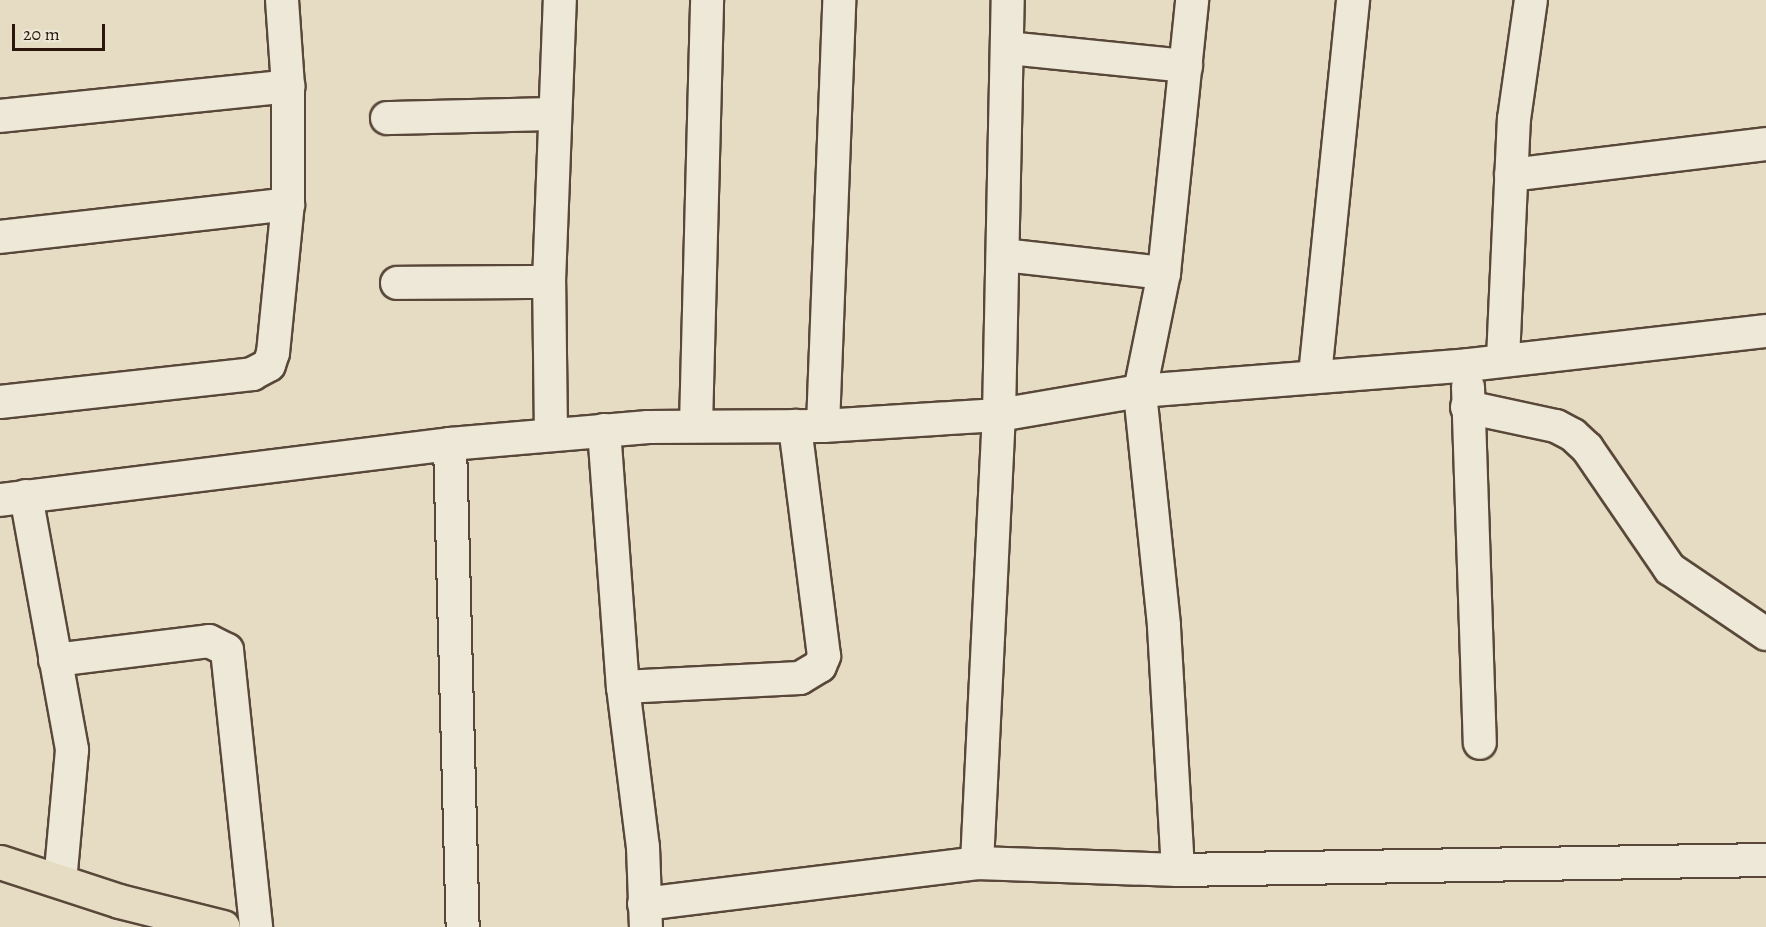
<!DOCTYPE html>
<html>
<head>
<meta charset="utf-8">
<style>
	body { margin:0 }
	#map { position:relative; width:1766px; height:927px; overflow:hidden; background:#e5dcc3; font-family:Alegreya,serif }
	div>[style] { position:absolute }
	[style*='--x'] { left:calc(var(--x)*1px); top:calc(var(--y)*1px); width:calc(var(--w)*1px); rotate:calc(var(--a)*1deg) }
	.roads { filter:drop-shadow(2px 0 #594839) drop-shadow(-2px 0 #594839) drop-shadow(0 2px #594839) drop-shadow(0 -2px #594839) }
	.minor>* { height:32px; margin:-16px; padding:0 16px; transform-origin:16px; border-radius:16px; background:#eee8d8 }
	.major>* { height:33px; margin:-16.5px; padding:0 16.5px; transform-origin:16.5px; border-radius:16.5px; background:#e5dcc3 }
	span { translate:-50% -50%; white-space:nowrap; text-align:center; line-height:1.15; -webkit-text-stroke:4.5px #eee8d8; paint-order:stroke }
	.scale { position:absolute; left:12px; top:24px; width:93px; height:27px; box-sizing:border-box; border:3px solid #2a160b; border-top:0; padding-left:8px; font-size:18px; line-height:21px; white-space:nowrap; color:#2a160b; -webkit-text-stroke:4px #eee8d8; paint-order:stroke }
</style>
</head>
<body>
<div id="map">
	<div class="roads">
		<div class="minor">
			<i style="--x:1008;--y:48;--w:179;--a:5.8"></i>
			<i style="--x:0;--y:116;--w:290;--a:-5.9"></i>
			<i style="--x:387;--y:118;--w:168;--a:-1.4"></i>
			<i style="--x:1511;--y:175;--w:257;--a:-6.9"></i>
			<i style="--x:0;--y:237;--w:290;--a:-6.5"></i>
			<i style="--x:1003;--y:255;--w:162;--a:6.4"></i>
			<i style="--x:397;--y:283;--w:152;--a:-0.4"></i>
			<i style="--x:1503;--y:359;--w:240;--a:-87.4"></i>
			<i style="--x:1514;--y:119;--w:120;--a:-81.9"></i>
			<i style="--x:1315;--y:375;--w:377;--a:-84.2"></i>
			<i style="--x:1468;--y:387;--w:356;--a:88.1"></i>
			<i style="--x:0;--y:402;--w:254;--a:-6.3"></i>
			<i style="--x:252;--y:374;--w:19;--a:-28"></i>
			<i style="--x:269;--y:365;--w:13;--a:-72"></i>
			<i style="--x:273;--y:353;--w:150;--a:-84.3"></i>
			<i style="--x:288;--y:204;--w:118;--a:-90"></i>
			<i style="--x:288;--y:86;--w:86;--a:-94"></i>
			<i style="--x:1467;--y:407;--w:91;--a:12.1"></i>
			<i style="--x:1556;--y:426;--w:19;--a:28"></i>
			<i style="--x:1573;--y:435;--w:19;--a:43"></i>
			<i style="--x:1587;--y:448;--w:147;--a:55.6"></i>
			<i style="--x:1670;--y:569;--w:116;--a:34.1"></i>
			<i style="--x:696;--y:425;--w:425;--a:-88.5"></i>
			<i style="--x:823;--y:426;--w:426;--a:-87.8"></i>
			<i style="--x:604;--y:430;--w:258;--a:85.8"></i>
			<i style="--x:623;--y:687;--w:161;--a:82.9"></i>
			<i style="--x:643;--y:847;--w:80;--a:87.9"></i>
			<i style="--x:551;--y:435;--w:153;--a:-90.7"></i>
			<i style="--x:549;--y:282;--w:282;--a:-87.8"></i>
			<i style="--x:450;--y:444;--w:483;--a:88.5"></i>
			<i style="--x:26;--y:496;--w:258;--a:79.7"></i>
			<i style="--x:72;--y:750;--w:132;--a:95.2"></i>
			<i style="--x:0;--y:500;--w:453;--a:-7.1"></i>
			<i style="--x:450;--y:444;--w:199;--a:-4.9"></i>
			<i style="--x:648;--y:427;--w:175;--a:-0.3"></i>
			<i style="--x:823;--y:426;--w:176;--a:-3.6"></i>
			<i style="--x:999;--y:415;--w:143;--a:-9.7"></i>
			<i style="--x:1140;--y:391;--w:329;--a:-4.5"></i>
			<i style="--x:1468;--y:365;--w:300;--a:-6.5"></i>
			<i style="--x:55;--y:660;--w:155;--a:-7"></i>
			<i style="--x:209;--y:641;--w:20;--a:27"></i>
			<i style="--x:227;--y:650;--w:279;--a:84"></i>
			<i style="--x:623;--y:687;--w:177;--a:-2.9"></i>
			<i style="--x:800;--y:678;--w:23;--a:-31"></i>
			<i style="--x:820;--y:666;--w:11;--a:-68"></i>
			<i style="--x:824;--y:656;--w:232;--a:-97.2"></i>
			<i style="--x:977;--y:863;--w:449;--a:-87.2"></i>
			<i style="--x:999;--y:415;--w:415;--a:-88.8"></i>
			<i style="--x:1178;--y:870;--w:245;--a:-93.3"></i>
			<i style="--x:1164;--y:625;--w:235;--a:-95.9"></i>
			<i style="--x:1140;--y:391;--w:120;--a:-78.5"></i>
			<i style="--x:1164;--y:273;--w:274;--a:-84.1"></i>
			<i style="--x:644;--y:904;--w:336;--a:-7"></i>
			<i style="--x:977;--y:863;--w:201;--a:2"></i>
			<i style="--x:1178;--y:870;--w:588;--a:-0.97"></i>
		</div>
		<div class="major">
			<i style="--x:0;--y:862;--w:125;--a:18.1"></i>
			<i style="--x:119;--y:901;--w:107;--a:14"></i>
		</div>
	</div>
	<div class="scale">20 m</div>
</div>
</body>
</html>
